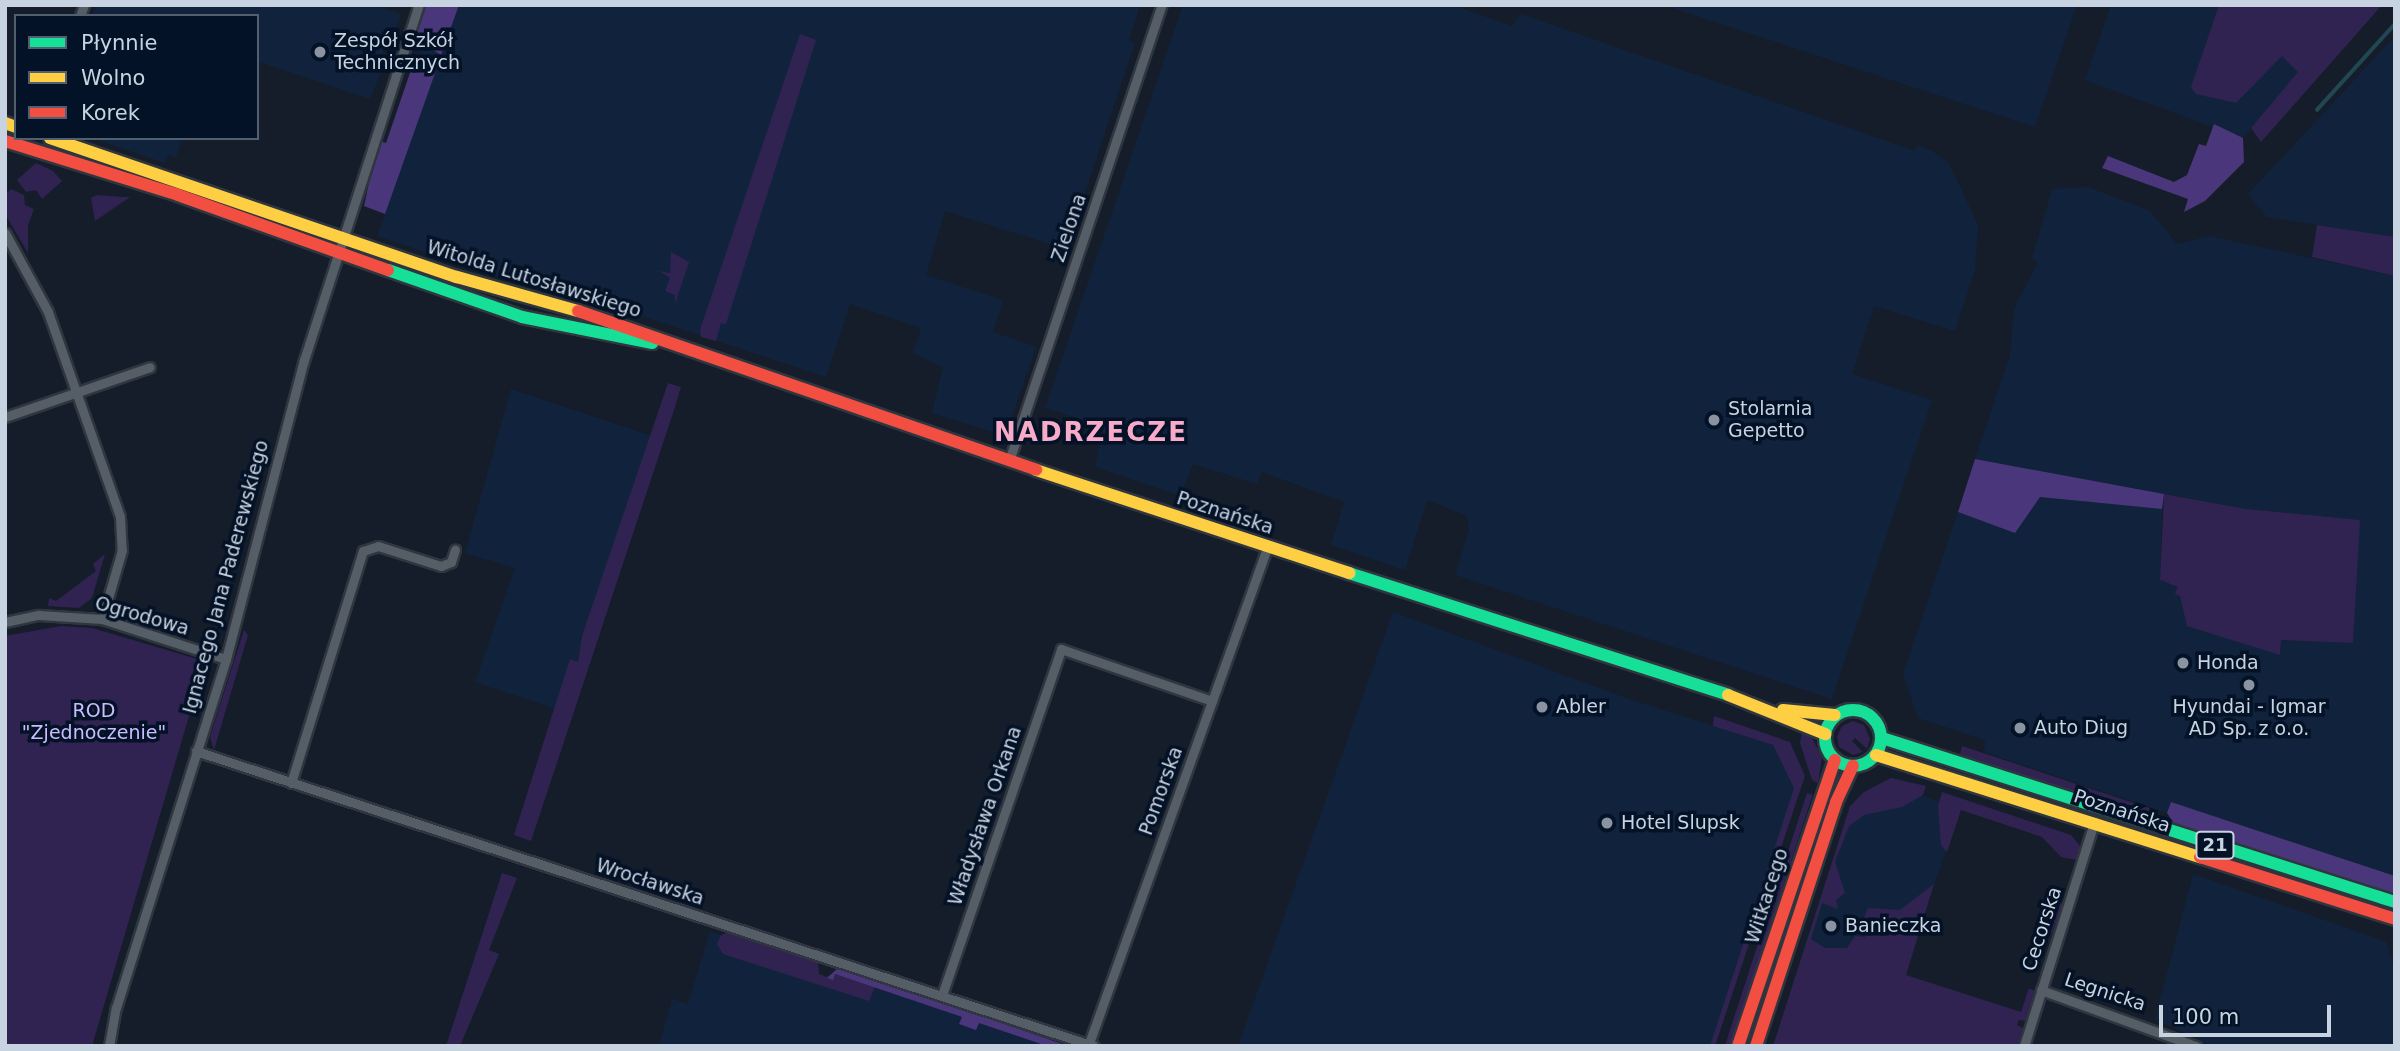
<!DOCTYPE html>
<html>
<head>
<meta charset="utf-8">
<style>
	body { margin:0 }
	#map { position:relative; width:2400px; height:1051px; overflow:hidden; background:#141d29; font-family:"DejaVu Sans",sans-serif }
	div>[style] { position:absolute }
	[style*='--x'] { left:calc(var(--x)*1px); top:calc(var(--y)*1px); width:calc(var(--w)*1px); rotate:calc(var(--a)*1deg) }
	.built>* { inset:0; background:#11233c }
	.green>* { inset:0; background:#302352; transform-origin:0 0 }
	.forest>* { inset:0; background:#4a367a }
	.stream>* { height:3.5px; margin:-1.75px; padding:0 1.75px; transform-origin:1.75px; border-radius:1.75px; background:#214752 }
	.roads { filter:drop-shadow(2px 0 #2f363f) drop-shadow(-2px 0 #2f363f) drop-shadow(0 2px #2f363f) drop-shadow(0 -2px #2f363f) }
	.street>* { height:9px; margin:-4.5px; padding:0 4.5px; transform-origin:4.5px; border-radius:4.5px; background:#555d66 }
	.fast>* { height:12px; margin:-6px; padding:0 6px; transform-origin:6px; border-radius:6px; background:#16e098 }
	.fast>.ring { margin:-6px; padding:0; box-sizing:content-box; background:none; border:12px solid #16e098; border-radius:50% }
	.slow>* { height:12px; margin:-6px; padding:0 6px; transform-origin:6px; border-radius:6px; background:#ffcf43 }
	.jam>* { height:12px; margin:-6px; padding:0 6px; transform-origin:6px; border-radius:6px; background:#f24e42 }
	.dots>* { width:19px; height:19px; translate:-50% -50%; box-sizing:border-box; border:4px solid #041227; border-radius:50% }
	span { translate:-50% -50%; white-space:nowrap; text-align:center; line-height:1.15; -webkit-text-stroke:7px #041227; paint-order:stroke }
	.shield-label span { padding:2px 5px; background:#041227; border:2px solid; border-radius:5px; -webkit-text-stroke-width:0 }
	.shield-label { font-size:18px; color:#c8d3e1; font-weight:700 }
	.poi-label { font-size:19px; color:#c8d3e1 }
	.left { translate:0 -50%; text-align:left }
	.street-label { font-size:19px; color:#c8d3e1 }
	.park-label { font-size:19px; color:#cbbcfe }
	.district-label { font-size:26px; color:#f8aac9; font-weight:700; letter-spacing:2px }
	.frame { position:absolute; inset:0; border:7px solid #c8d3e1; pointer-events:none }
	.legend { position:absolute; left:14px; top:14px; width:245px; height:126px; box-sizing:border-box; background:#041227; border:2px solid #525f71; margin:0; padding:9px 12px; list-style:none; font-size:21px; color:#c8d3e1 }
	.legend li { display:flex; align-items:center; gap:14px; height:35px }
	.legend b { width:35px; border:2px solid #525f71 }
	.scale { position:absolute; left:2159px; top:1005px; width:172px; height:32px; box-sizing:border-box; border:4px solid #c8d3e1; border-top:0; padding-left:9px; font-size:21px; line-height:24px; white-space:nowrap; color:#c8d3e1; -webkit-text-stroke:5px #041227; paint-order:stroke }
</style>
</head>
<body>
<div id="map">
	<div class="built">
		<i style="clip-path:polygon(96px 5px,374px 5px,401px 14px,390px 49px,384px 48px,379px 63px,384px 65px,370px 99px,257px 61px,257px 16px,92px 16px)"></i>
		<i style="clip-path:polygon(435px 5px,1140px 5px,1129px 41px,1135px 43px,1066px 249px,945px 211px,926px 275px,1003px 300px,993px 332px,1036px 347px,1005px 436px,932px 413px,943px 367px,913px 353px,921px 328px,850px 304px,826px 377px,614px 307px,615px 303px,598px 305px,564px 298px,377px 236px,385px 214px,370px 208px)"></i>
		<i style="clip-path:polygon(1183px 5px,1452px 5px,1512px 26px,1521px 14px,1915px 151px,1918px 145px,1929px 149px,1949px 163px,1978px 225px,1975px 270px,1955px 331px,1874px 306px,1852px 374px,1932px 400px,1832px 699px,1455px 575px,1469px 530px,1467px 516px,1427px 500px,1405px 570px,1331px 545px,1344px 502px,1262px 472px,1257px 484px,1193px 464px,1181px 496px,1095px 467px,1104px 426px,1045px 408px)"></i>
		<i style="clip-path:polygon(1663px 5px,2077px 5px,2035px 127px)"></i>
		<i style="clip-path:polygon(2111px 5px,2219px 5px,2192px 86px,2236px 103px,2282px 55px,2299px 72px,2243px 138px,2085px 80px)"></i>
		<i style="clip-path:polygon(2395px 36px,2395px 237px,2267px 217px,2248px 194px)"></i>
		<i style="clip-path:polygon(92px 138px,182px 138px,176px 158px,168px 155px,165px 163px)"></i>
		<i style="clip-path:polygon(2088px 187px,2150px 211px,2177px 244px,2209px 236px,2395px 276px,2395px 876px,2171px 802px,2167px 813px,1984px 752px,1985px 740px,1918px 718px,1903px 674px,1958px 512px,2015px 532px,2039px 497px,2162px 509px,2160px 580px,2178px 587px,2179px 596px,2280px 655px,2281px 640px,2353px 643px,2359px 520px,2246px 509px,1975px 459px,2010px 355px,2014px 309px,2038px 262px,2032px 259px,2052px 189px)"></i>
		<i style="clip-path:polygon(511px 389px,652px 436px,614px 555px,582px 635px,578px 663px,570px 660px,556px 709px,475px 682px,515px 568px,465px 553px)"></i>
		<i style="clip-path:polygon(1393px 612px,1626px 698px,1773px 745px,1795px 788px,1711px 1046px,1238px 1046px)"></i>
		<i style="clip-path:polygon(1893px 786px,1960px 808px,1905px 972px,1806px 943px,1851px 807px)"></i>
		<i style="clip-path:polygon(2193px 874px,2387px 942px,2395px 972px,2395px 1046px,2213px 1046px,2155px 1019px)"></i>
		<i style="clip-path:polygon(710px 931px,832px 980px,835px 974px,1047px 1046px,659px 1046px,672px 999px,688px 1004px)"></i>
	</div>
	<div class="green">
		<i style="clip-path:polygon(2219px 5px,2382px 5px,2261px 142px,2251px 128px,2298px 72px,2282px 56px,2236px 103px,2196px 94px,2191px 87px)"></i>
		<i style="clip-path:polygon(800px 34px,816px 40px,726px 324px,721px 323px,716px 341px,701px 337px,700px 330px)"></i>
		<i style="clip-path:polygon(36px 163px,53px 171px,62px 181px,42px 199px,36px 190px,26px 192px,17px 180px)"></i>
		<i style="clip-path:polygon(11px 189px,24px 195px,25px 205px,34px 209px,28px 225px,28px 253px,5px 214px,5px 195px)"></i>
		<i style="clip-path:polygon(97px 195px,124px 197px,130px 197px,95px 221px,91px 198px)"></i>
		<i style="clip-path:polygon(2317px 225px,2395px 237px,2395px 276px,2312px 257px)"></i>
		<i style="clip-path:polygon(671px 252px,689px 262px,675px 304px,675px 295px,665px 291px,670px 278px,659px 271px,670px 273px)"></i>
		<i style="clip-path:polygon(668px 383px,681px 387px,674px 410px,531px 841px,514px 835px,570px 659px,578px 662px,582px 636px)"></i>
		<i style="clip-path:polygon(2164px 494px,2246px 509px,2360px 520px,2353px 643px,2281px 640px,2280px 655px,2187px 626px,2180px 596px,2175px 594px,2178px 587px,2160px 580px)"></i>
		<i style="clip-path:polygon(105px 554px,92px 598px,79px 608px,48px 606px,49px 598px,56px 601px,96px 571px,93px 564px)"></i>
		<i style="clip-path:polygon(61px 626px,92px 628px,194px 658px,204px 665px,92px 1046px,5px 1046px,5px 636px)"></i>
		<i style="clip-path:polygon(244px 630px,248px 635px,214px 750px,210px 737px)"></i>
		<i style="clip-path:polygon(1714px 716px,1790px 742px,1805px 776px,1715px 1046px,1710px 1046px,1794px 788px,1773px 745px,1713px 726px)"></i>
		<i style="clip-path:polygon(1853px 721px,1864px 725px,1870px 739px,1867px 749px,1855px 738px,1852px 741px,1863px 752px,1853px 755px,1839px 747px,1837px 736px,1842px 726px)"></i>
		<i style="clip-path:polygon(1802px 732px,1812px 738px,1822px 758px,1818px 783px,1812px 780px,1800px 743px)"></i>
		<i style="clip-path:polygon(1962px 746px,2149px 808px,2150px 811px,2145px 815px,1960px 754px)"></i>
		<i style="clip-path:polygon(1891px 778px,1926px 786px,1923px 795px,1902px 807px,1864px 815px,1849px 826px,1835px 862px,1845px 893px,1836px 900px,1838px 909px,1822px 903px,1811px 939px,1825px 948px,1847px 948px,1855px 936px,1865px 937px,1870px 926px,1862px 922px,1868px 908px,1900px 910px,1934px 884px,1906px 975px,2021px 1012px,2029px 988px,2035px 991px,2025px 1021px,2019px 1020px,2017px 1025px,2023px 1028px,2017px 1046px,1773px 1046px,1850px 806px,1864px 792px)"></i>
		<i style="clip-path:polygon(1942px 792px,2071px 835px,2081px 847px,2077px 860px,2061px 857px,2042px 837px,1961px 810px,1947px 852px,1941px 845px,1938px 806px)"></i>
		<i style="left:1807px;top:793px;width:6px;height:266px;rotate:18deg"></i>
		<i style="clip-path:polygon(502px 873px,517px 878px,489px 950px,499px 954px,460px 1046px,446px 1046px)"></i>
		<i style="clip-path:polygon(2048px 898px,2063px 904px,2051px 935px,2038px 932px)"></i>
		<i style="clip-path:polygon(729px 932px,818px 961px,819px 974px,827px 977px,835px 974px,875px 987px,869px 1001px,723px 954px,717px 944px,721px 935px)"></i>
	</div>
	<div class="forest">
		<i style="clip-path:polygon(425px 5px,459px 5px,441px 55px,414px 38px)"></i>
		<i style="clip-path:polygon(427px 59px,439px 62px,385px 214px,364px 206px,378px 140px,386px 143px,414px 61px)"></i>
		<i style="clip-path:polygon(2214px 124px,2243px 138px,2244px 162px,2205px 201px,2184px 212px,2188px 199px,2102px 168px,2108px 156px,2174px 182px,2187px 175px,2199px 144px,2206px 146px)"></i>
		<i style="clip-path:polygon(1975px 459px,2164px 494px,2162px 509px,2040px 497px,2015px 533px,1958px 512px)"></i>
		<i style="clip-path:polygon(2171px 802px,2395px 876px,2395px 895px,2175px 825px,2167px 813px)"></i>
		<i style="clip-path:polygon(839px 967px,1068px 1046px,1047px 1046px,979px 1023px,976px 1030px,959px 1024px,962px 1017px,835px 974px,833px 980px,827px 978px)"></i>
	</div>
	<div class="stream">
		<i style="--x:2317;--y:110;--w:116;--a:-47.8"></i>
	</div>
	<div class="roads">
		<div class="street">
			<i style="--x:80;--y:16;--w:12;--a:-70"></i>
			<i style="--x:5;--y:233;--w:90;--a:61.4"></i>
			<i style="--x:48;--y:312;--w:217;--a:70.6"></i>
			<i style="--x:120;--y:517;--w:33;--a:87"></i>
			<i style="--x:122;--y:550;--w:72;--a:106.2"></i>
			<i style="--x:5;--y:417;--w:153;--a:-19"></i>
			<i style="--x:1009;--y:461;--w:481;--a:-71.5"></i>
			<i style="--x:5;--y:622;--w:35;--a:-12"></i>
			<i style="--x:39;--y:615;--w:63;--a:3.6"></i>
			<i style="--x:102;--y:619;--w:130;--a:17.9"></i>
			<i style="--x:196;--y:751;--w:945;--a:18.19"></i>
			<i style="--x:291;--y:783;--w:243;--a:-72.8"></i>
			<i style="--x:363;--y:551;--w:16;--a:-18"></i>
			<i style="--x:378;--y:546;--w:66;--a:17.6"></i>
			<i style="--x:441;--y:566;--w:11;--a:-22"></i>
			<i style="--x:451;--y:562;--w:13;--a:-72"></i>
			<i style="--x:2041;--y:990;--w:165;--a:19.9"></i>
			<i style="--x:942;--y:995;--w:366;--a:-71"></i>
			<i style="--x:1061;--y:649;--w:160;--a:19"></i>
			<i style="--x:109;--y:1046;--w:39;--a:-80"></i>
			<i style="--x:116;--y:1008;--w:366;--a:-72.5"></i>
			<i style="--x:226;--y:659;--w:309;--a:-75.4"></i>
			<i style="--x:304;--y:360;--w:373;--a:-72.1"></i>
			<i style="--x:1088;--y:1046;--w:529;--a:-70.23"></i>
			<i style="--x:2024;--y:1046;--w:235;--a:-72.6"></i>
		</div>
		<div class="fast">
			<i style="--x:388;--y:270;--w:142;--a:19.3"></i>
			<i style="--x:522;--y:317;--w:133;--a:11.3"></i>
			<i style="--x:1349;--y:573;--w:398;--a:17.8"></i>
			<i class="ring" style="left:1825px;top:710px;width:44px;height:44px"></i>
			<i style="--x:1882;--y:738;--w:539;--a:17.73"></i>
		</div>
		<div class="slow">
			<i style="--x:5;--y:123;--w:12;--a:20"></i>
			<i style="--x:50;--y:138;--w:430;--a:18.9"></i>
			<i style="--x:457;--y:277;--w:126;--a:15.7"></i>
			<i style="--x:1036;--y:470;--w:330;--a:18.2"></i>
			<i style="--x:1728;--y:695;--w:105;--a:21.9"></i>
			<i style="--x:1783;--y:710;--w:52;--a:5.5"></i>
			<i style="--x:1876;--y:755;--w:340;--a:17.5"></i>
		</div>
		<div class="jam">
			<i style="--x:5;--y:141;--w:181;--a:17.3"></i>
			<i style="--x:178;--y:195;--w:223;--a:19.7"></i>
			<i style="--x:578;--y:311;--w:485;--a:19.1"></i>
			<i style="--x:2200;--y:857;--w:205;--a:17.6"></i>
			<i style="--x:1738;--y:1046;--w:302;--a:-71.3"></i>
			<i style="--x:1756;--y:1046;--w:257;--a:-71.8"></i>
			<i style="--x:1836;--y:802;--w:40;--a:-65"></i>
		</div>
	</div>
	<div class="dots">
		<i style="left:320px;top:52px;background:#8993a1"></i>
		<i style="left:1714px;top:420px;background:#8993a1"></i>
		<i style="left:2183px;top:663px;background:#8993a1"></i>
		<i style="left:2249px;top:685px;background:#8993a1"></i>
		<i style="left:1542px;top:707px;background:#8993a1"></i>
		<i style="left:2020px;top:728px;background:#8993a1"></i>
		<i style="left:1607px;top:823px;background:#8993a1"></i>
		<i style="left:1831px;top:926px;background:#8993a1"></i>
	</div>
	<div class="shield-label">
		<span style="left:2215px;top:845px">21</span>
	</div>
	<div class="poi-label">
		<span class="left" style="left:334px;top:52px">Zespół Szkół<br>Technicznych</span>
		<span class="left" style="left:1728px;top:420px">Stolarnia<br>Gepetto</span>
		<span class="left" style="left:2197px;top:663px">Honda</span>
		<span class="left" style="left:1556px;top:707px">Abler</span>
		<span style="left:2249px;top:718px">Hyundai - Igmar<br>AD Sp. z o.o.</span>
		<span class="left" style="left:2034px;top:728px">Auto Diug</span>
		<span class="left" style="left:1621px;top:823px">Hotel Slupsk</span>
		<span class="left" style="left:1845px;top:926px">Banieczka</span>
	</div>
	<div class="street-label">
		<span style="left:1069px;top:228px;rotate:-71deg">Zielona</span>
		<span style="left:534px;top:279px;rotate:17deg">Witolda Lutosławskiego</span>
		<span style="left:1225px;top:513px;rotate:18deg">Poznańska</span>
		<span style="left:226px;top:577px;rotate:-75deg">Ignacego Jana Paderewskiego</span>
		<span style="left:142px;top:616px;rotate:16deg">Ogrodowa</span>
		<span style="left:1161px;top:791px;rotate:-70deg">Pomorska</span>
		<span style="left:2122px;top:811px;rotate:18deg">Poznańska</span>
		<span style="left:985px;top:816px;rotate:-71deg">Władysława Orkana</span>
		<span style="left:650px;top:882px;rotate:18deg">Wrocławska</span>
		<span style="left:1767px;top:896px;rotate:-72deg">Witkacego</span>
		<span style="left:2042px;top:929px;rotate:-72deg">Cecorska</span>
		<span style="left:2105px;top:992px;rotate:18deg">Legnicka</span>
	</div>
	<div class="park-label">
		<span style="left:94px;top:722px">ROD<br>"Zjednoczenie"</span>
	</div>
	<div class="district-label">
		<span style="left:1091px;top:433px">NADRZECZE</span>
	</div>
	<div class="frame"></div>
	<ul class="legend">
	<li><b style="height:9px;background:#16e098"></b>Płynnie</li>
	<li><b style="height:9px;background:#ffcf43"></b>Wolno</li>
	<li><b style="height:9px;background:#f24e42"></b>Korek</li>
	</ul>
	<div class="scale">100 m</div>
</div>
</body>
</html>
